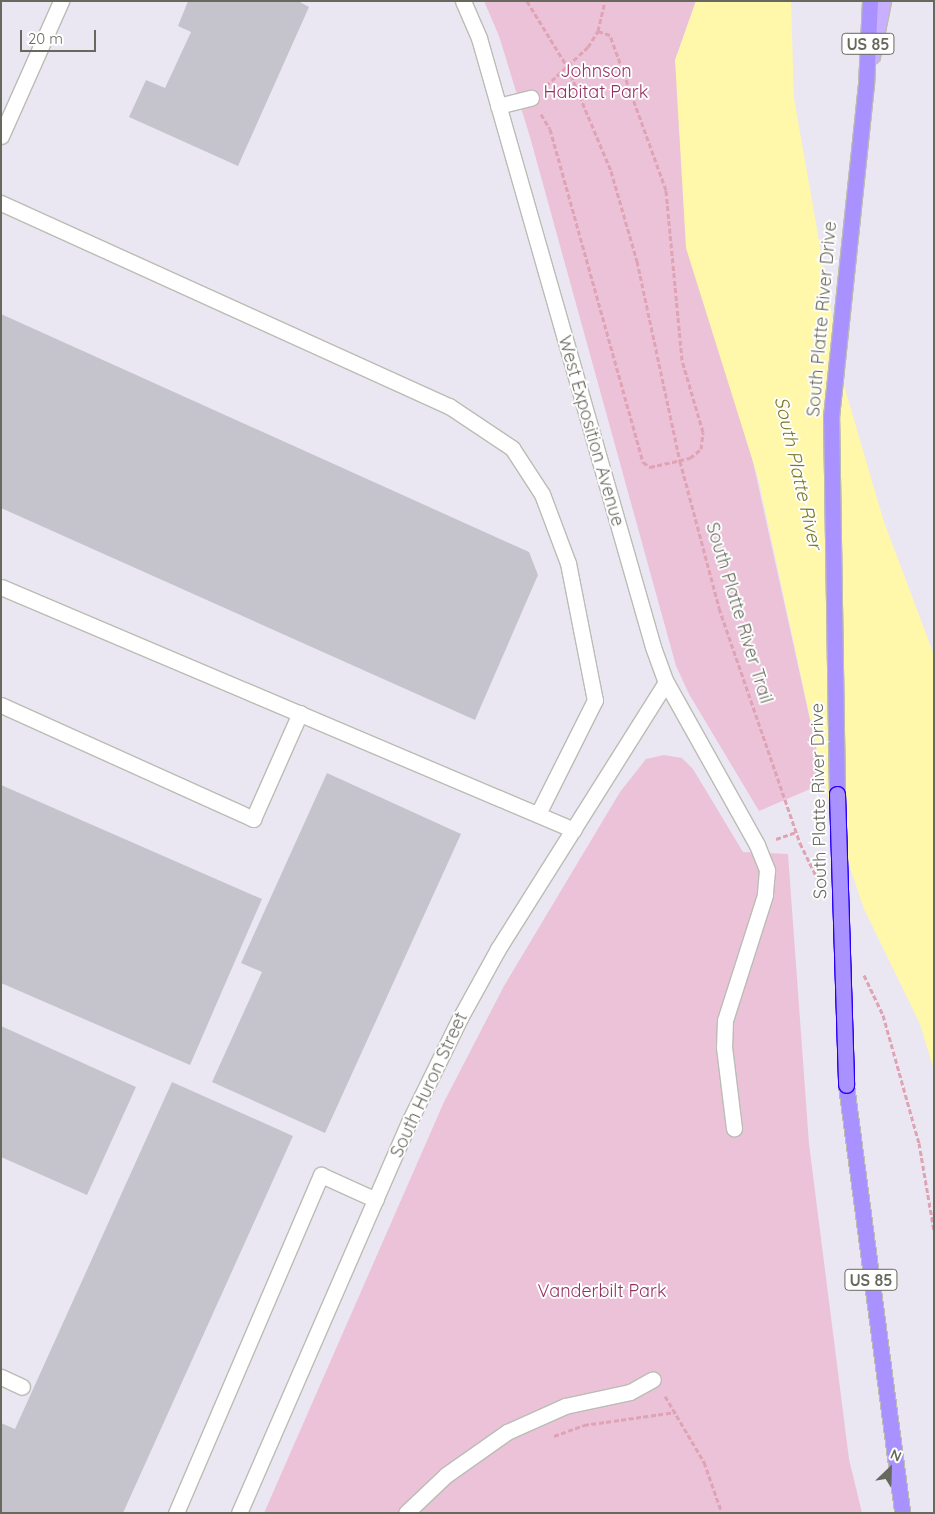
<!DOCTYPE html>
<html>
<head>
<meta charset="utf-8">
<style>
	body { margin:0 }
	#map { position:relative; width:935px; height:1514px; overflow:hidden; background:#eae7f2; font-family:Quicksand,sans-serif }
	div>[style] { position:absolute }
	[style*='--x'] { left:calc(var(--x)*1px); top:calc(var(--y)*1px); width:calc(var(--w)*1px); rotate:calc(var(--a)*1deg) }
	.green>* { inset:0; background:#ebc2d7 }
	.water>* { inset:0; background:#fff7aa }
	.building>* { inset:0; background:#c5c4cd }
	.path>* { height:3px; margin-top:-1.5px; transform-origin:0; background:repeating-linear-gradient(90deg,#dfa3b3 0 5px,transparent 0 7.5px) }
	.roads { filter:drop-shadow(1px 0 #bbbcb4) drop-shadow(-1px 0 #bbbcb4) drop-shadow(0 1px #bbbcb4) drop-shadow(0 -1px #bbbcb4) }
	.minor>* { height:15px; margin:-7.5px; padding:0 7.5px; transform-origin:7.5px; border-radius:7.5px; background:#fff }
	.major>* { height:15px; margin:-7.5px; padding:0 7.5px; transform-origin:7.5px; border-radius:7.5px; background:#c8afff }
	.highway>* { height:15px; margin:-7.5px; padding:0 7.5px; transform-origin:7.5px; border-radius:7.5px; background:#a991ff }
	.bridges { filter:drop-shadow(1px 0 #2800f9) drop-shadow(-1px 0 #2800f9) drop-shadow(0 1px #2800f9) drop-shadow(0 -1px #2800f9) }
	.highway-bridge>* { height:15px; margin:-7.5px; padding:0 7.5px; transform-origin:7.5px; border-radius:7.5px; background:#a991ff }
	span { translate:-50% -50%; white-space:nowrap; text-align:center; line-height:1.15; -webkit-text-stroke:4px #fff; paint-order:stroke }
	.shield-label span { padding:1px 4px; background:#fff; border:1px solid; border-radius:4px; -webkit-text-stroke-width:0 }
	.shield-label { font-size:16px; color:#68695e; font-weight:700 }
	.park-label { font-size:18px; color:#963061 }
	.street-label { font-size:18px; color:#68695e }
	.water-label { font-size:19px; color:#7b7a2a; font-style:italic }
	.frame { position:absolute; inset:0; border:2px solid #68695e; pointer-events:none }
	.north { position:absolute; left:865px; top:1444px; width:50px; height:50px; -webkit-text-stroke:4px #fff; paint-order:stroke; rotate:24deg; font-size:14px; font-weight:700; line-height:20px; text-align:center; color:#68695e }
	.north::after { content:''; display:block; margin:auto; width:18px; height:22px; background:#68695e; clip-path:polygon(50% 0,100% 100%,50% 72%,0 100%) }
	.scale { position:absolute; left:20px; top:30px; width:76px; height:22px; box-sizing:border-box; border:2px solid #68695e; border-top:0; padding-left:6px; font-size:15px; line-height:18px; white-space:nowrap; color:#68695e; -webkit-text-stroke:4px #fff; paint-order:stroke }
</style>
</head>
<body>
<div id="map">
	<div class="green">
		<i style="clip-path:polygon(484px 1px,696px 1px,675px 61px,752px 457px,824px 783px,759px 811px,689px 694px,676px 666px,530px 137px,499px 36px)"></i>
		<i style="clip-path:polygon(664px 755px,682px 758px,693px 769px,743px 852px,788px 854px,809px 1144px,849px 1459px,862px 1513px,264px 1513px,444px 1102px,504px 986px,620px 792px,646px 759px)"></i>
	</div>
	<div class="water">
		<i style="clip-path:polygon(696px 1px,791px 1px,794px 98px,845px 389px,884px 522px,934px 655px,934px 1070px,920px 1024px,864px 909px,841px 841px,824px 783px,759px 481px,686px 248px,675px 60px)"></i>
	</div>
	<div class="building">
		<i style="clip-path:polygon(188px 1px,298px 1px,309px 7px,238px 166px,129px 117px,146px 80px,165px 88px,191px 32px,178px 26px)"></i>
		<i style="clip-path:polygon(1px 314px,529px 552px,538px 575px,475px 720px,1px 508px)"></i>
		<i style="clip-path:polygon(327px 773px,461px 834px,325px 1133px,212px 1082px,262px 972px,241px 963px)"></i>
		<i style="clip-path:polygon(1px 785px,262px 899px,190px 1065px,1px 983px)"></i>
		<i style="clip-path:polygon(1px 1026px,136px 1087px,87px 1195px,1px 1157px)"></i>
		<i style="clip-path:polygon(172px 1082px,293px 1136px,123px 1513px,1px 1513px,1px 1423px,15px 1429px)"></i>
	</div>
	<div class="path">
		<i style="--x:527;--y:1;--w:79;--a:58.5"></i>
		<i style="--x:568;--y:68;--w:112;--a:67.3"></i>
		<i style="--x:611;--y:171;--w:94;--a:73.9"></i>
		<i style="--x:637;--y:261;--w:205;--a:77.9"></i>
		<i style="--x:680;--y:461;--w:152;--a:75.1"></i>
		<i style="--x:719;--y:608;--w:249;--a:71"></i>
		<i style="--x:800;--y:843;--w:43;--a:64"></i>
		<i style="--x:546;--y:86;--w:57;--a:-42.9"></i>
		<i style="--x:588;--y:47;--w:19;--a:-58"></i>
		<i style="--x:598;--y:31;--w:31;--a:-77"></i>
		<i style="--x:541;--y:114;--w:17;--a:59"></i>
		<i style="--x:550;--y:129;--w:346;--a:74.4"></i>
		<i style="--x:643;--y:462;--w:9;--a:36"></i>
		<i style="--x:650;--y:467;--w:41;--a:-12.7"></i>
		<i style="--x:690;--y:458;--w:14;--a:-39"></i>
		<i style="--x:701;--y:449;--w:17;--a:-83"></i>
		<i style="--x:703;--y:432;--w:75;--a:-106.3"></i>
		<i style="--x:682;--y:360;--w:171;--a:-95.4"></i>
		<i style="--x:666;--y:190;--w:165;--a:-109.9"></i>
		<i style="--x:610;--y:35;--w:13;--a:-162"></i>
		<i style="--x:776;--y:839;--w:21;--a:-19"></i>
		<i style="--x:864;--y:975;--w:44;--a:64.6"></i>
		<i style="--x:883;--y:1015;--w:133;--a:74.3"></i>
		<i style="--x:919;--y:1143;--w:89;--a:80.3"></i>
		<i style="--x:665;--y:1396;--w:77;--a:59.4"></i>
		<i style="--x:704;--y:1462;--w:54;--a:70.6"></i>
		<i style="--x:554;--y:1436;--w:32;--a:-20"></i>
		<i style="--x:584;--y:1425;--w:93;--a:-8"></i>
	</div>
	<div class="roads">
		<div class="minor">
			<i style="--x:463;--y:1;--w:40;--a:66.6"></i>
			<i style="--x:479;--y:38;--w:633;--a:74.05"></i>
			<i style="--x:653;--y:647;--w:37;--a:70"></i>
			<i style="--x:666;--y:682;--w:187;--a:60.8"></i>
			<i style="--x:757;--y:845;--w:27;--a:68"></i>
			<i style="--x:767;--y:870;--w:25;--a:95"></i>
			<i style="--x:765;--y:895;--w:131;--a:107.7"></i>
			<i style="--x:725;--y:1020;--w:27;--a:92"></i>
			<i style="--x:724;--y:1047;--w:82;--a:83"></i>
			<i style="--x:498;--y:106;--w:34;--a:-14"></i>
			<i style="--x:1;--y:136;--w:148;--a:-66"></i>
			<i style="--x:1;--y:203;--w:492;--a:24.4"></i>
			<i style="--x:449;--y:406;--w:76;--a:33.7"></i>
			<i style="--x:512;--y:448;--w:55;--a:56.9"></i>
			<i style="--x:542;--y:494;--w:74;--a:69.4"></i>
			<i style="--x:568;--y:563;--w:140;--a:78.9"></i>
			<i style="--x:595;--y:700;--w:127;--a:116.6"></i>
			<i style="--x:1;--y:587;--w:622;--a:22.98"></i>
			<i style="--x:1;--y:705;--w:277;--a:24.3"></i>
			<i style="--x:253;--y:819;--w:116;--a:-66.1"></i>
			<i style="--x:1;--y:1377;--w:23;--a:25"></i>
			<i style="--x:176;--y:1513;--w:368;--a:-66.8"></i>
			<i style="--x:321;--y:1175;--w:60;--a:24.4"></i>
			<i style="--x:239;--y:1513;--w:429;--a:-66.5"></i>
			<i style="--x:410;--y:1120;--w:114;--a:-63.9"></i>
			<i style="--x:460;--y:1018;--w:79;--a:-61.2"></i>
			<i style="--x:498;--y:949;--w:315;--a:-57.8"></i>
			<i style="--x:406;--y:1513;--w:55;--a:-43.5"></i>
			<i style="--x:446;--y:1475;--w:75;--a:-35.2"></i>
			<i style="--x:507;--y:1432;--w:64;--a:-24.1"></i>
			<i style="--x:565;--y:1406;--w:66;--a:-12.2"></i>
			<i style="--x:630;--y:1392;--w:26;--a:-29"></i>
		</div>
		<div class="major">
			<i style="--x:872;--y:56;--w:56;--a:-78.7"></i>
		</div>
		<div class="highway">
			<i style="--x:837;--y:794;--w:377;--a:-90.9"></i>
			<i style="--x:831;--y:417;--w:333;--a:-84"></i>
			<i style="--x:866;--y:86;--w:85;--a:-87.3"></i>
			<i style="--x:846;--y:1085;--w:432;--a:82.5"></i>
		</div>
	</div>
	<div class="bridges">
		<div class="highway-bridge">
			<i style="--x:837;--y:794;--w:291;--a:88.2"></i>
		</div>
	</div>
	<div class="shield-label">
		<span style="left:868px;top:44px">US 85</span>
		<span style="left:871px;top:1280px">US 85</span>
	</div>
	<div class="park-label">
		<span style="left:596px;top:82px">Johnson<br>Habitat Park</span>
		<span style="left:602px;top:1291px">Vanderbilt Park</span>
	</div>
	<div class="street-label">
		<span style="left:822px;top:319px;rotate:-85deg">South Platte River Drive</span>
		<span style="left:591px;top:431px;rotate:74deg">West Exposition Avenue</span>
		<span style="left:739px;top:613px;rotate:73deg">South Platte River Trail</span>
		<span style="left:819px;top:801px;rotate:-91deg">South Platte River Drive</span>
		<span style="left:429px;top:1085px;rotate:-65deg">South Huron Street</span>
	</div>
	<div class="water-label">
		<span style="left:798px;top:473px;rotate:77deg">South Platte River</span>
	</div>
	<div class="frame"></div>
	<div class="north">N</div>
	<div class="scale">20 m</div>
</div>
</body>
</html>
